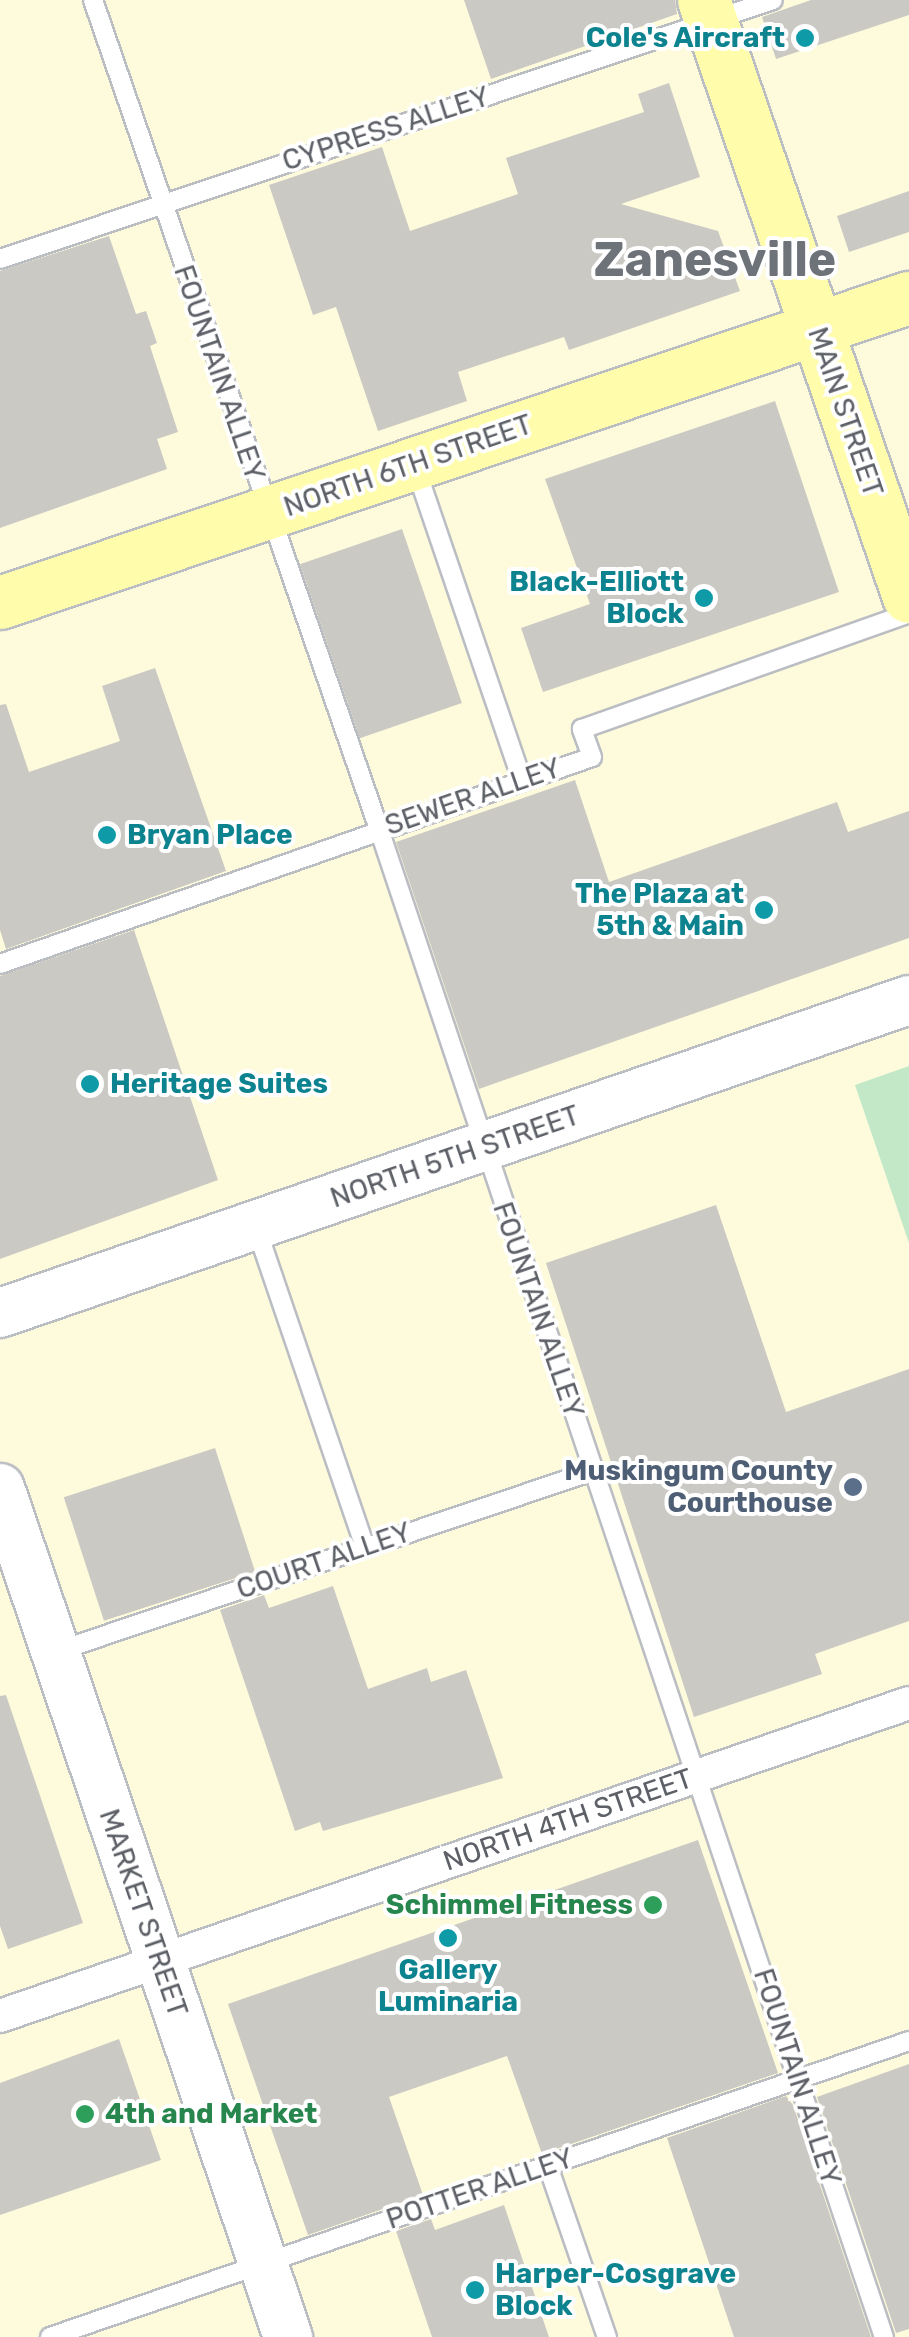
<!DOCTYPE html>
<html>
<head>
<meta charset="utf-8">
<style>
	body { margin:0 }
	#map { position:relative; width:909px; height:2337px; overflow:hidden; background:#f0efe6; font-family:Rubik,sans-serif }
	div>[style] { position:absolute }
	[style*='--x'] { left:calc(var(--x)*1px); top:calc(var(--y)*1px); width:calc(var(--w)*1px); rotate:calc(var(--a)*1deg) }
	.commercial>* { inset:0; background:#fefbdd; transform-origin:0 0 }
	.green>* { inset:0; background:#c2e8c7 }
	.building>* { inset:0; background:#cbc9c3; transform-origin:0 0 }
	.roads { filter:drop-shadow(2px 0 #babdc2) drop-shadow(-2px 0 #babdc2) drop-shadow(0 2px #babdc2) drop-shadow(0 -2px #babdc2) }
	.lane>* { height:18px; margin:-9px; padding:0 9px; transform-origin:9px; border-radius:9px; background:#fff }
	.street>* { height:32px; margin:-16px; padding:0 16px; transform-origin:16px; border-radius:16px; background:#fff }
	.secondary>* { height:48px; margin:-24px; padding:0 24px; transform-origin:24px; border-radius:24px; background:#fff }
	.primary>* { height:52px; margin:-26px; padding:0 26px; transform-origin:26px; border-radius:26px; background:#fffcac }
	.dots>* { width:28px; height:28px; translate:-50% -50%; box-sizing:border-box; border:5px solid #fff; border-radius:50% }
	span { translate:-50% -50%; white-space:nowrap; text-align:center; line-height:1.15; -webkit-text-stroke:8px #fff; paint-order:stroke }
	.culture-label { font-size:28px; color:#0d838f; font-weight:700 }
	.right { translate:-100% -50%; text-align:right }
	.left { translate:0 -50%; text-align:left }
	.street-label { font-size:28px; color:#5d6067 }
	.service-label { font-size:28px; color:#4e5e75; font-weight:700 }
	.leisure-label { font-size:28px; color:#27864d; font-weight:700 }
	.town-label { font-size:48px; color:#6e7279; font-weight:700 }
</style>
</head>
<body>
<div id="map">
	<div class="commercial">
		<i style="left:0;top:0;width:909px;height:2337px"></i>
	</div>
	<div class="green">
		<i style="clip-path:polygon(909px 1066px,909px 1243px,855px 1085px)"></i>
	</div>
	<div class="building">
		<i style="clip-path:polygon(464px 0,675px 0,677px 14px,491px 79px)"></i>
		<i style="clip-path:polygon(811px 0,909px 0,909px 15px,776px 59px,762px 17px)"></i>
		<i style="clip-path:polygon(669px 83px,700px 177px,621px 204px,718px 231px,740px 291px,569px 350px,564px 337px,458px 372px,467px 401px,378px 431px,336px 307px,313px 315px,269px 185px,382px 147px,410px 231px,518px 194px,506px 158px,644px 112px,638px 94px)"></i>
		<i style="clip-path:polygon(909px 191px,909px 232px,849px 252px,837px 216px)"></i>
		<i style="clip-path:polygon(109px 236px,136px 314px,146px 311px,157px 343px,150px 346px,178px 432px,157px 439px,167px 469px,0 528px,0 271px)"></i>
		<i style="clip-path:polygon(775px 401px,839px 592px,543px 692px,521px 628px,590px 604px,545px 479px)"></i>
		<i style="left:402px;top:529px;width:184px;height:108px;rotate:71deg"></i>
		<i style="clip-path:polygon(155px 668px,226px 871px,6px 949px,0 930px,0 705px,6px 704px,29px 772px,120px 741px,102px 686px)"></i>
		<i style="clip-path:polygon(575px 780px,609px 882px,837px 802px,848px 832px,909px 811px,909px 938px,479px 1089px,396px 842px)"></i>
		<i style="clip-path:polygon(134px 930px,218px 1180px,0 1259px,0 976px)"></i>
		<i style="clip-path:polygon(716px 1205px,786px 1412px,909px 1369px,909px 1621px,815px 1654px,822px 1674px,694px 1717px,546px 1263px)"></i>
		<i style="left:215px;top:1448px;width:130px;height:159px;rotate:72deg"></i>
		<i style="clip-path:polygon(333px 1586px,368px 1689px,427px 1668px,431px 1682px,466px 1670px,503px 1778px,323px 1831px,320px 1822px,295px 1831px,220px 1610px,264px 1595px,269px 1608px)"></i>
		<i style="clip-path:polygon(6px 1695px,83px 1923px,8px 1949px,0 1926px,0 1696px)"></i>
		<i style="clip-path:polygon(698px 1840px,778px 2073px,542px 2154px,507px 2056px,389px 2097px,423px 2195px,308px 2235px,228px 2004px)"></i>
		<i style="clip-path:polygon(119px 2039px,161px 2160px,0 2215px,0 2083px)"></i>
		<i style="clip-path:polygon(909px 2064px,909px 2329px,896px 2333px,817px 2097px)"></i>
		<i style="clip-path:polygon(786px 2096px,793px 2105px,871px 2337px,734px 2337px,667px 2138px)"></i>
		<i style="clip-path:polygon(504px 2205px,549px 2337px,432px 2337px,396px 2231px,431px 2219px,435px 2230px)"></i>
	</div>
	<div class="roads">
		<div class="lane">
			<i style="--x:93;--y:0;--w:877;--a:70.97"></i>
			<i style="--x:379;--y:829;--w:1590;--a:71.49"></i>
			<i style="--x:0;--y:259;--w:815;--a:-18.52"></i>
			<i style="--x:416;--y:469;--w:330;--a:71.2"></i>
			<i style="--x:0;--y:964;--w:627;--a:-19.27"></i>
			<i style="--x:592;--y:757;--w:30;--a:-110"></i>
			<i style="--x:582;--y:729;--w:347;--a:-19.5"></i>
			<i style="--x:256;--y:1227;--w:339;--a:71.2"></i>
			<i style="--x:58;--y:1651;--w:564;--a:-18.6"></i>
			<i style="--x:548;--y:2166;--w:181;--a:71"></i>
			<i style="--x:50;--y:2337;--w:909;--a:-19.01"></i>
		</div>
		<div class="street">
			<i style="--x:0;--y:2016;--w:961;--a:-19"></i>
		</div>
		<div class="secondary">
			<i style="--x:0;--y:1313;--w:961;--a:-19"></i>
			<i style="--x:0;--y:1488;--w:897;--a:71.26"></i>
		</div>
		<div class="primary">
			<i style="--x:704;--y:0;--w:631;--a:71.05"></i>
			<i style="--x:0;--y:603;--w:959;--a:-18.55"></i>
		</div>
	</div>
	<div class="dots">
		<i style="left:805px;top:38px;background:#0f9aa8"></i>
		<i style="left:704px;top:598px;background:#0f9aa8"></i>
		<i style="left:107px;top:835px;background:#0f9aa8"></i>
		<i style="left:764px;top:910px;background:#0f9aa8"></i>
		<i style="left:90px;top:1084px;background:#0f9aa8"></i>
		<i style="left:853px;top:1487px;background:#5c6f8a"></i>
		<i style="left:653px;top:1905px;background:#2e9e5b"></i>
		<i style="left:448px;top:1938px;background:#0f9aa8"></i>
		<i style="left:85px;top:2114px;background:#2e9e5b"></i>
		<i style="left:475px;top:2290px;background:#0f9aa8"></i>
	</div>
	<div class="culture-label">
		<span class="right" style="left:785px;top:38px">Cole's Aircraft</span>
		<span class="right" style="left:684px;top:598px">Black-Elliott<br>Block</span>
		<span class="left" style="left:127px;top:835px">Bryan Place</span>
		<span class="right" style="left:744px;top:910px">The Plaza at<br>5th &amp; Main</span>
		<span class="left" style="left:110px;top:1084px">Heritage Suites</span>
		<span style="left:448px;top:1986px">Gallery<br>Luminaria</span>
		<span class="left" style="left:495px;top:2290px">Harper-Cosgrave<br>Block</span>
	</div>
	<div class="street-label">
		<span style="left:386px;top:129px;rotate:-18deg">CYPRESS ALLEY</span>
		<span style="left:219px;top:373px;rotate:71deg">FOUNTAIN ALLEY</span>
		<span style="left:845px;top:412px;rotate:71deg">MAIN STREET</span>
		<span style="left:408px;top:466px;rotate:-19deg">NORTH 6TH STREET</span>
		<span style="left:473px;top:797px;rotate:-19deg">SEWER ALLEY</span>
		<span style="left:455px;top:1157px;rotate:-19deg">NORTH 5TH STREET</span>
		<span style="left:538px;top:1310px;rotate:71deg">FOUNTAIN ALLEY</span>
		<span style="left:324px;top:1561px;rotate:-19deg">COURT ALLEY</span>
		<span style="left:568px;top:1820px;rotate:-19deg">NORTH 4TH STREET</span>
		<span style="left:143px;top:1913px;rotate:71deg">MARKET STREET</span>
		<span style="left:797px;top:2077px;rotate:72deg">FOUNTAIN ALLEY</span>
		<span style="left:480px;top:2189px;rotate:-19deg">POTTER ALLEY</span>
	</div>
	<div class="service-label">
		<span class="right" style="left:833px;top:1487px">Muskingum County<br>Courthouse</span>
	</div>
	<div class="leisure-label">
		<span class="right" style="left:633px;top:1905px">Schimmel Fitness</span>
		<span class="left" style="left:105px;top:2114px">4th and Market</span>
	</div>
	<div class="town-label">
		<span style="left:715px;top:260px">Zanesville</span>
	</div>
</div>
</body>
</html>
